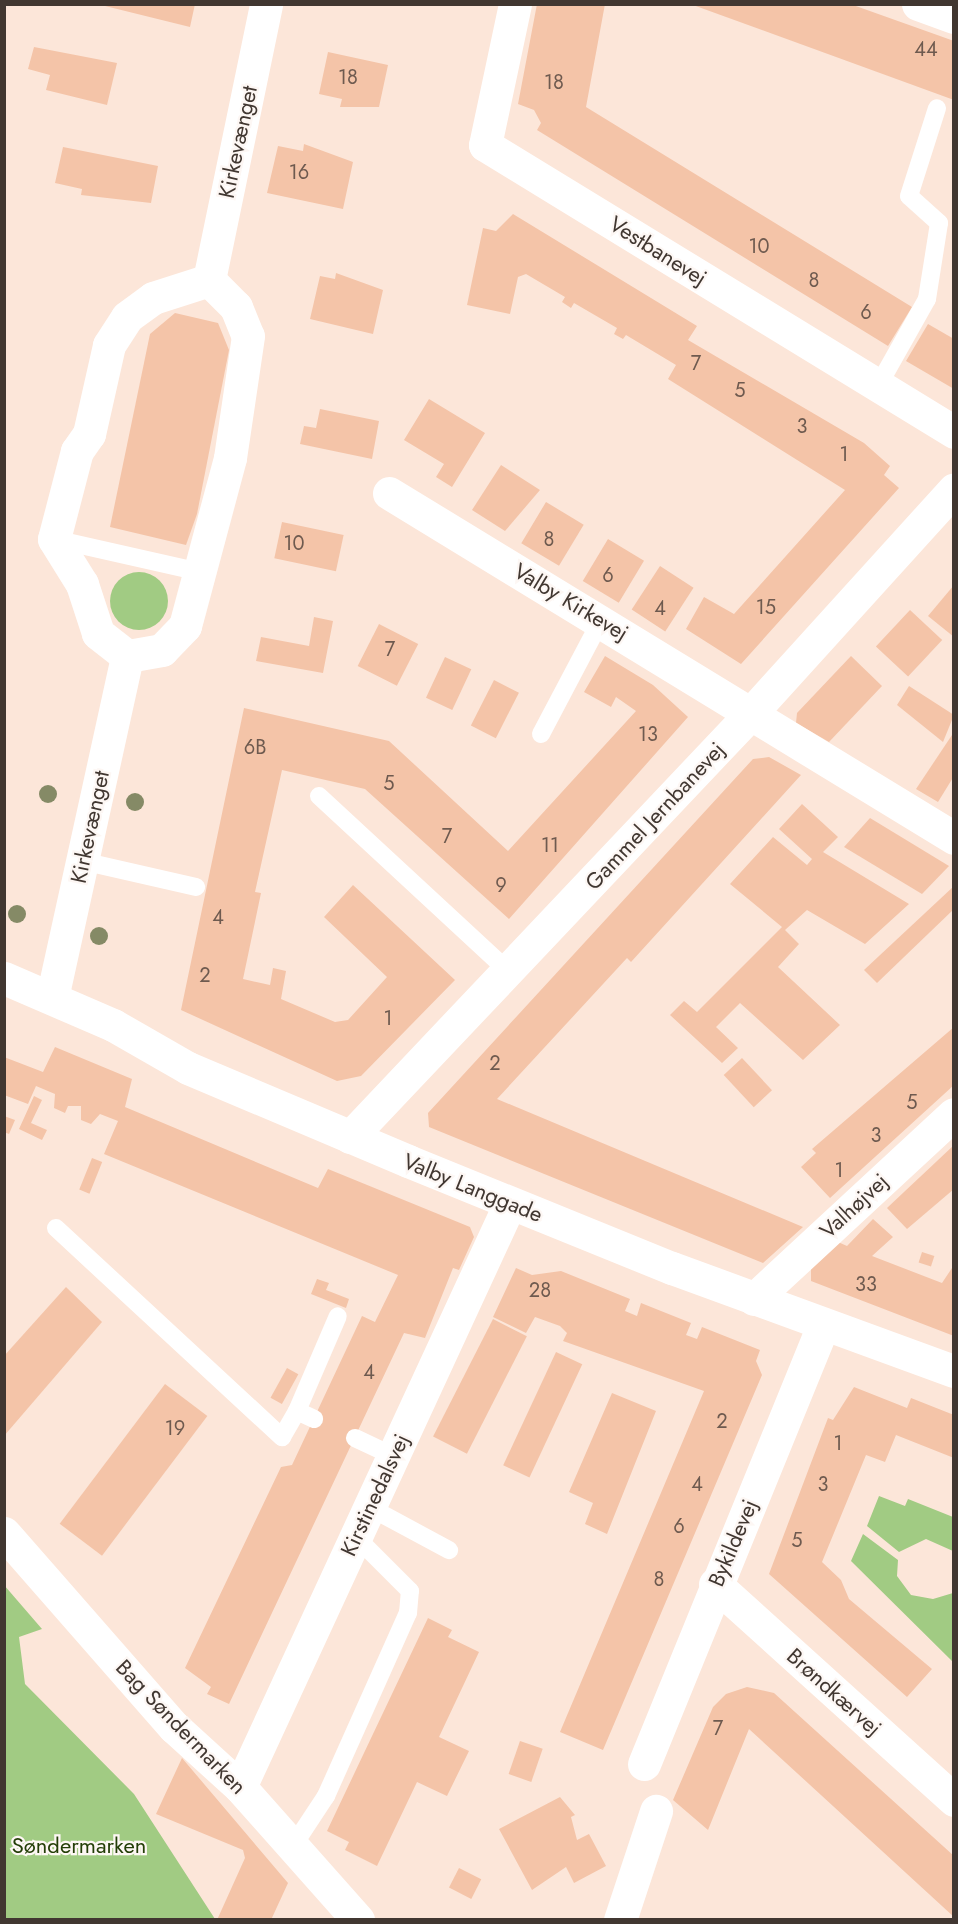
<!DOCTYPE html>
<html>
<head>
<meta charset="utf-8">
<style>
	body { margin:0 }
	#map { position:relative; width:958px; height:1924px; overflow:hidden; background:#fce6d9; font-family:Jost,sans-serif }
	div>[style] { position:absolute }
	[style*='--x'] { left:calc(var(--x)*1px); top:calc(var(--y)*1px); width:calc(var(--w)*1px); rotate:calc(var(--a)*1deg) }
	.green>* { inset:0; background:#a1cb83 }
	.round { border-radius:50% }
	.building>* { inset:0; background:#f4c4a8; transform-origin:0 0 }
	.service>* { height:18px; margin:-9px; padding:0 9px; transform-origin:9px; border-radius:9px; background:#fff }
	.minor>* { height:33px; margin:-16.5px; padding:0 16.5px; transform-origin:16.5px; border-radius:16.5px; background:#fff }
	.tertiary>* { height:33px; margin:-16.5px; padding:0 16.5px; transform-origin:16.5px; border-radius:16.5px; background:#fff }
	.trees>* { width:18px; height:18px; margin:-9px; border-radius:50%; background:#858a66 }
	span { translate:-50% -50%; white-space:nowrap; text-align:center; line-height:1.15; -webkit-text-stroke:4.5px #fdf7f4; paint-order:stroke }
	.number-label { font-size:20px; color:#6e5a4f }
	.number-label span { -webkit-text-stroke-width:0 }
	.street-label { font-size:22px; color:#413731 }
	.park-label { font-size:22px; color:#233e07 }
	.frame { position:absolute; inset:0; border:6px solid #413731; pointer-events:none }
</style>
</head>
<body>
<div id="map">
	<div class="green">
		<i class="round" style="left:110px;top:572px;width:58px;height:58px"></i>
		<i style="clip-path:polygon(879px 1496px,905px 1506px,908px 1499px,953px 1517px,953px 1551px,926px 1539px,899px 1552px,867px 1526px)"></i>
		<i style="clip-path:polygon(863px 1534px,898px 1560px,897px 1576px,911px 1595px,933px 1599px,953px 1593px,953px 1662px,851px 1561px)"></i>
		<i style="clip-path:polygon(4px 1585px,42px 1629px,19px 1637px,25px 1684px,134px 1794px,215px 1919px,5px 1919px)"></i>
	</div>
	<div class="building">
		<i style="clip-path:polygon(97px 4px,195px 4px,190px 27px)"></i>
		<i style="clip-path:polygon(537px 4px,605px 4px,586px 107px,912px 307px,888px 346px,537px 130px,541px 123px,534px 110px,518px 104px)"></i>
		<i style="clip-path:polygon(693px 5px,853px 5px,954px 41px,954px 100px)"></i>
		<i style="clip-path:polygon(34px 47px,117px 63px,107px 105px,46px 90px,50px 75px,28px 69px)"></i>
		<i style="clip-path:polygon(328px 52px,388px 65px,379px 107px,340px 107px,342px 99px,319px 94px)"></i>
		<i style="clip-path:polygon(304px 144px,353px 162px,343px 209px,267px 193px,278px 146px,303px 151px)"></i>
		<i style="clip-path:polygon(63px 147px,158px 166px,151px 203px,81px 195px,82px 189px,55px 183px)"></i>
		<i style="clip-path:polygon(513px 214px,697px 326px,688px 340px,864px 443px,890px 466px,884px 475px,899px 488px,741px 664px,686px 629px,704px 597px,734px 614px,845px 490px,668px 379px,676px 365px,626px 335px,623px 339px,614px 334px,617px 328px,574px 303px,571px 308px,562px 302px,565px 297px,526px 274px,518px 277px,510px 314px,467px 305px,483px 228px,496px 231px)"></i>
		<i style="clip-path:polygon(336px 273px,383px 290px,373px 334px,310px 319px,320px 276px,335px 279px)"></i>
		<i style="clip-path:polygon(175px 313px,218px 323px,229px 350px,197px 514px,186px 545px,110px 527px,150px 334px)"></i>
		<i style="clip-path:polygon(928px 324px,954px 339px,954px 389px,906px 361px)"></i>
		<i style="clip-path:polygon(429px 399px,485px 433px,452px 487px,436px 477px,444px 464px,404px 440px)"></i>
		<i style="clip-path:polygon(320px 409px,379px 421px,372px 459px,300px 444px,304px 426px,316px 428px)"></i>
		<i style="clip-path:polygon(501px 465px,540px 490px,505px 531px,472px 510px)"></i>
		<i style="left:546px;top:502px;width:44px;height:48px;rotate:31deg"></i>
		<i style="left:282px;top:522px;width:63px;height:37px;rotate:12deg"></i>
		<i style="left:608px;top:539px;width:42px;height:49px;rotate:31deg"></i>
		<i style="left:660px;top:566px;width:40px;height:52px;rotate:33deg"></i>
		<i style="clip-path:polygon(954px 585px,954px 637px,928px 616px)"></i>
		<i style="left:910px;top:610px;width:44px;height:50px;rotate:43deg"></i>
		<i style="clip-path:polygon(314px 617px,333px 621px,323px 673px,256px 661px,261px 637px,309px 646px)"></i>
		<i style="left:379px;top:624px;width:44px;height:47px;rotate:27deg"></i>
		<i style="clip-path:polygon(605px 656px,653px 685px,688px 717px,509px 919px,365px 789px,282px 770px,255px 892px,261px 893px,243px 979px,270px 985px,273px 968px,286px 971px,281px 999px,335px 1022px,348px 1020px,387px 977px,324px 917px,353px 885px,455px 980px,361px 1076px,337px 1081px,181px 1010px,244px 708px,389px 741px,508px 851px,636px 711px,616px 697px,611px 707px,584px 692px)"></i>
		<i style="clip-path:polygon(851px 656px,882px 686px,829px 742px,796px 723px,797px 713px)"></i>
		<i style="left:445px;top:657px;width:29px;height:45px;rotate:25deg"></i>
		<i style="left:494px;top:680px;width:28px;height:51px;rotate:27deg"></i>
		<i style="clip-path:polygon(909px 686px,954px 715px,943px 742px,897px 705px)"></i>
		<i style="clip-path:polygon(954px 732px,954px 776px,938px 802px,916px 789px)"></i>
		<i style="clip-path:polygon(769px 757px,801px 775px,631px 962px,627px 958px,497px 1099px,803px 1227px,763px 1263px,429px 1127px,428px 1113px,753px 759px)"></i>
		<i style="clip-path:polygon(802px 804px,838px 837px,823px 852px,909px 904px,865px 944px,807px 910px,785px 930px,799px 944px,778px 967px,840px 1025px,803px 1060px,740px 1003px,716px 1027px,738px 1048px,722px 1063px,670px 1015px,684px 1001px,697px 1012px,782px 927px,730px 884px,773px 837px,807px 865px,812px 859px,779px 829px)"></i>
		<i style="clip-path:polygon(870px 818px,949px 866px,922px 894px,844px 847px)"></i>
		<i style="clip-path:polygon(954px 886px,954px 909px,877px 983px,864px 970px)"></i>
		<i style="clip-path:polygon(954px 1027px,954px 1085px,830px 1198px,801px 1167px,816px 1153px,812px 1149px)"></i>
		<i style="clip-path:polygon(55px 1047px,132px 1079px,125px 1107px,318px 1188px,328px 1169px,470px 1227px,474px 1237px,459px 1270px,453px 1268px,425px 1338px,404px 1333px,229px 1704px,207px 1694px,211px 1687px,185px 1668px,281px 1467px,292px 1465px,362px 1316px,375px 1322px,398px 1275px,104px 1154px,118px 1121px,100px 1114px,91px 1124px,81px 1120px,81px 1106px,68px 1106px,65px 1113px,54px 1108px,55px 1094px,36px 1086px,28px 1104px,4px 1095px,4px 1057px,43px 1072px)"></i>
		<i style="left:742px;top:1058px;width:44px;height:25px;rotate:47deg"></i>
		<i style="clip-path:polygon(34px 1096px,42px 1100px,31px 1123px,47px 1130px,42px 1140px,19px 1129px)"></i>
		<i style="clip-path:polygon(4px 1116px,15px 1120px,9px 1134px,4px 1132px)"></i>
		<i style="clip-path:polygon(954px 1145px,954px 1189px,907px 1229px,887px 1208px)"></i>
		<i style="left:92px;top:1158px;width:11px;height:34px;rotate:22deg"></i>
		<i style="clip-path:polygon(873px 1219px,893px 1237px,872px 1256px,942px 1283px,954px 1265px,954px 1336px,811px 1281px,811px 1268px,838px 1242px,847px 1246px)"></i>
		<i style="left:922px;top:1252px;width:13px;height:11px;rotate:18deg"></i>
		<i style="clip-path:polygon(516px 1268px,532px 1275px,561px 1271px,630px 1299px,625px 1311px,637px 1316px,641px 1303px,691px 1323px,686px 1335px,697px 1339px,702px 1327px,760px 1350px,756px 1361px,762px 1375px,603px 1750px,560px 1732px,704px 1391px,563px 1341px,567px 1333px,560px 1326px,535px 1317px,526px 1333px,493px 1317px)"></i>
		<i style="clip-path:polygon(317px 1279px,329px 1283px,326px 1290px,349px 1299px,346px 1308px,311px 1294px)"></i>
		<i style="clip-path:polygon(66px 1287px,102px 1322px,4px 1436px,4px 1356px)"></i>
		<i style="left:493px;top:1319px;width:38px;height:132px;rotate:27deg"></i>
		<i style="left:556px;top:1352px;width:29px;height:125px;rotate:25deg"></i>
		<i style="left:287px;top:1368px;width:13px;height:34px;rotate:29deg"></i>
		<i style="left:165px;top:1384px;width:53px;height:175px;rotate:37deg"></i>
		<i style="clip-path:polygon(854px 1387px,907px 1408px,911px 1398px,954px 1415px,954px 1458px,896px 1435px,885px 1462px,866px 1455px,822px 1562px,841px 1580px,849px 1599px,932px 1669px,907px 1697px,769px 1574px,828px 1418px,833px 1420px)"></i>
		<i style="clip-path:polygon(612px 1393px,656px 1411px,607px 1534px,585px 1524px,593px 1503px,569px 1492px)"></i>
		<i style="clip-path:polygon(428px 1618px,452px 1630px,448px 1637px,479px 1652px,439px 1737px,469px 1751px,447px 1796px,417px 1782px,377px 1866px,345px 1850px,349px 1842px,327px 1831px)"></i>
		<i style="clip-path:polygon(747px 1687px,774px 1693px,954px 1856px,954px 1917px,749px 1729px,708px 1830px,673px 1800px,713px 1707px,726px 1694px)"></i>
		<i style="left:520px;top:1741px;width:24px;height:35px;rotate:19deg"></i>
		<i style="clip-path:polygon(182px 1758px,288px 1883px,271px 1920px,217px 1920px,245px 1858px,243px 1850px,156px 1814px)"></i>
		<i style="clip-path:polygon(560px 1797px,575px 1815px,571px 1817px,577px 1840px,589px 1834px,606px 1866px,574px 1883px,566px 1867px,532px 1890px,499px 1829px)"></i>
		<i style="left:459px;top:1868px;width:25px;height:22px;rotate:27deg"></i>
	</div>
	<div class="service">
		<i style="--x:878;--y:386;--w:100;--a:-60.6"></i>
		<i style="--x:927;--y:299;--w:77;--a:-81"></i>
		<i style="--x:939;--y:223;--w:40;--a:-138"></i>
		<i style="--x:909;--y:196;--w:92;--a:-72.3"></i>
		<i style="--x:54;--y:539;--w:150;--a:12.7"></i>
		<i style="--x:541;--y:734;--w:129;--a:-62.2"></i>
		<i style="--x:319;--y:796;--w:259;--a:42.8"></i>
		<i style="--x:82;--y:861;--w:117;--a:12.8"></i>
		<i style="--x:56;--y:1228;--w:308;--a:42.8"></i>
		<i style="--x:282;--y:1437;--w:30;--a:-60"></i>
		<i style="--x:297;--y:1411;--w:19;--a:25"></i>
		<i style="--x:297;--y:1411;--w:103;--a:-66.7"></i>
		<i style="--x:355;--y:1438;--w:42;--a:25.3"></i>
		<i style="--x:369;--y:1507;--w:91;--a:28.3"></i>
		<i style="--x:293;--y:1846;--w:60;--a:-56.6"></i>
		<i style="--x:326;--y:1796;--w:201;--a:-65.9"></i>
		<i style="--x:408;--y:1613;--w:22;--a:-85"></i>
		<i style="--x:410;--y:1591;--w:76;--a:-135"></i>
	</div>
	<div class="minor">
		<i style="--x:515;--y:4;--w:144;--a:102"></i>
		<i style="--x:485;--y:145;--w:550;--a:31.46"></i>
		<i style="--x:918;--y:4;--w:38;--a:20"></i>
		<i style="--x:209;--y:280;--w:38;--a:45"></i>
		<i style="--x:236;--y:307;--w:31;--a:68"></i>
		<i style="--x:248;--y:336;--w:123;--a:98.4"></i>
		<i style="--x:230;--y:458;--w:174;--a:105"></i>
		<i style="--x:185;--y:626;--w:33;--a:134"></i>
		<i style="--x:162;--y:650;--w:36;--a:170"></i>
		<i style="--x:127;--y:656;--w:37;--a:-142"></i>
		<i style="--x:98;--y:633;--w:52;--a:-108.1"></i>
		<i style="--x:82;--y:584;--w:53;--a:-121.9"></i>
		<i style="--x:54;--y:539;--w:91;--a:-75.4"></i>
		<i style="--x:77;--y:451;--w:21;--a:-55"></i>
		<i style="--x:89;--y:434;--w:91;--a:-77.3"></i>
		<i style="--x:109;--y:345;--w:33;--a:-57"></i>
		<i style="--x:127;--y:317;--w:32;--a:-36"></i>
		<i style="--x:153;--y:298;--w:59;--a:-17.8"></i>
		<i style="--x:209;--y:280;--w:282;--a:-78.3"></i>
		<i style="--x:389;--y:493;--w:662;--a:31.41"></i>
		<i style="--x:52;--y:998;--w:350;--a:-77.6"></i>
		<i style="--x:350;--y:1137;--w:586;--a:-46.59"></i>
		<i style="--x:753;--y:711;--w:299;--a:-47.8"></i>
		<i style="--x:754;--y:1299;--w:272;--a:-42.8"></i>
		<i style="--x:4;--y:1533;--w:258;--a:48.8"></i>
		<i style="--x:174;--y:1727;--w:89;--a:42.3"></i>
		<i style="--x:240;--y:1787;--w:178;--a:48.4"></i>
		<i style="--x:715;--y:1584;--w:322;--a:42.1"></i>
		<i style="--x:644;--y:1764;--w:475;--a:-67.8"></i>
		<i style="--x:240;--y:1787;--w:643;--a:-65.19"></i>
		<i style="--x:620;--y:1920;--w:115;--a:-71.7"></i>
	</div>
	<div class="tertiary">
		<i style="--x:4;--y:978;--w:119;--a:23.3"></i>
		<i style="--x:113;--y:1025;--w:86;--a:29.8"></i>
		<i style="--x:188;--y:1068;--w:239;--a:22.9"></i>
		<i style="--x:408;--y:1161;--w:285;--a:22.1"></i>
		<i style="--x:672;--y:1268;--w:300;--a:20.1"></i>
	</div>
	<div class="trees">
		<i style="left:48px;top:794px"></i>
		<i style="left:135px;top:802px"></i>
		<i style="left:17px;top:914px"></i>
		<i style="left:99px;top:936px"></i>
	</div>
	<div class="number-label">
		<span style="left:926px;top:49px">44</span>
		<span style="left:348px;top:77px">18</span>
		<span style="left:554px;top:82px">18</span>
		<span style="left:299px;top:172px">16</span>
		<span style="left:759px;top:246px">10</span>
		<span style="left:814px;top:280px">8</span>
		<span style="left:866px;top:312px">6</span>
		<span style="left:696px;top:363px">7</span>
		<span style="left:740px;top:390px">5</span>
		<span style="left:802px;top:426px">3</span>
		<span style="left:844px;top:454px">1</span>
		<span style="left:549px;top:539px">8</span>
		<span style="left:294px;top:543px">10</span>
		<span style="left:608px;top:575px">6</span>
		<span style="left:766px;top:607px">15</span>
		<span style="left:660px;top:608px">4</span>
		<span style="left:390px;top:649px">7</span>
		<span style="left:648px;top:734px">13</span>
		<span style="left:255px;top:747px">6B</span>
		<span style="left:389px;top:783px">5</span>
		<span style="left:447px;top:836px">7</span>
		<span style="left:550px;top:845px">11</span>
		<span style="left:501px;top:885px">9</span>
		<span style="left:218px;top:917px">4</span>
		<span style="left:205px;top:975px">2</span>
		<span style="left:388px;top:1018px">1</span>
		<span style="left:495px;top:1063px">2</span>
		<span style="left:912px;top:1102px">5</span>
		<span style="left:876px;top:1135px">3</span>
		<span style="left:839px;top:1170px">1</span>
		<span style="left:866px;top:1284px">33</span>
		<span style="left:540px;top:1290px">28</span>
		<span style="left:369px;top:1372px">4</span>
		<span style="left:722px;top:1421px">2</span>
		<span style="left:175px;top:1428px">19</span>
		<span style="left:838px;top:1443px">1</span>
		<span style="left:697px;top:1484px">4</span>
		<span style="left:823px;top:1484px">3</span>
		<span style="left:679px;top:1526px">6</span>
		<span style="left:797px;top:1540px">5</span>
		<span style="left:659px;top:1579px">8</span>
		<span style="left:718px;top:1728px">7</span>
	</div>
	<div class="street-label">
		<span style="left:238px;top:142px;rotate:-78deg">Kirkevænget</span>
		<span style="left:658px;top:251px;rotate:32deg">Vestbanevej</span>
		<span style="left:571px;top:602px;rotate:31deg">Valby Kirkevej</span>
		<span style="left:655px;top:816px;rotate:-47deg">Gammel Jernbanevej</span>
		<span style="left:90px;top:827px;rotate:-78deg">Kirkevænget</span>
		<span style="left:473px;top:1188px;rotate:22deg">Valby Langgade</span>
		<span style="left:854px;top:1206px;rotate:-43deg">Valhøjvej</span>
		<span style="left:375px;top:1495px;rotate:-65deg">Kirstinedalsvej</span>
		<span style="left:733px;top:1543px;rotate:-67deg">Bykildevej</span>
		<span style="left:834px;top:1692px;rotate:42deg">Brøndkærvej</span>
		<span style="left:181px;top:1727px;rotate:46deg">Bag Søndermarken</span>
	</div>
	<div class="park-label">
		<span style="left:79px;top:1846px">Søndermarken</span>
	</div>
	<div class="frame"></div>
</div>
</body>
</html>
